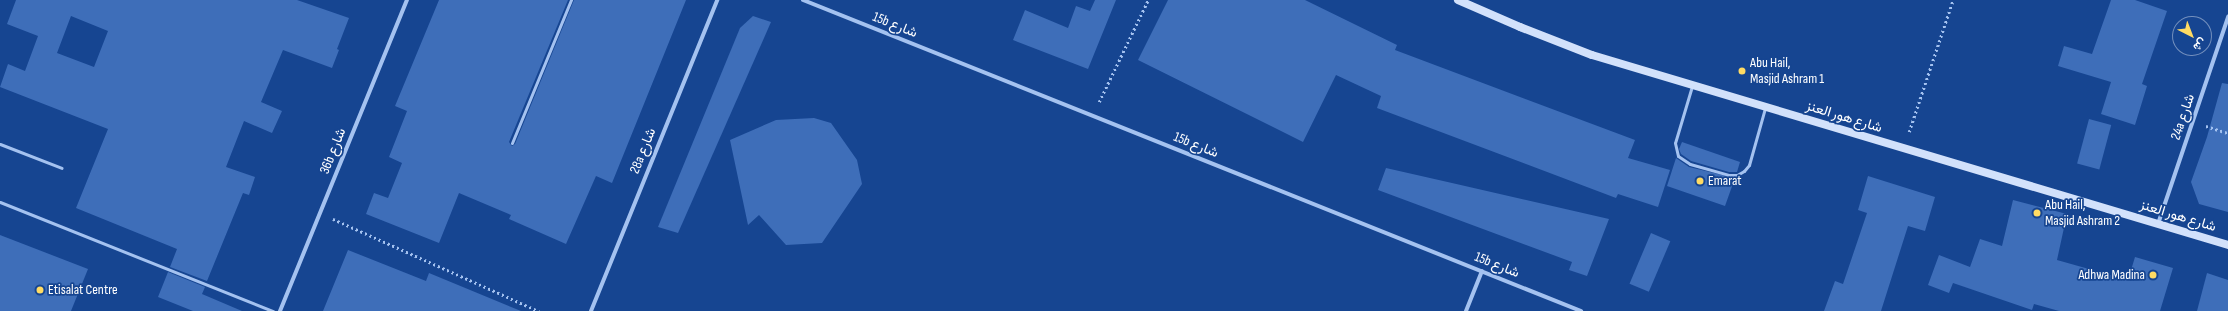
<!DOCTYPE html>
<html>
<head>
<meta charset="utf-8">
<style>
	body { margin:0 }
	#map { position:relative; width:2228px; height:311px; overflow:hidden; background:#164591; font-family:"Sofia Sans Condensed",Vazirmatn,sans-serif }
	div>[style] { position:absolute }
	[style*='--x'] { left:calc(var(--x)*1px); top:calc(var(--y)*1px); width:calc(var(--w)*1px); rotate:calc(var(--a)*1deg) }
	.building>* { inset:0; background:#3e6eb9; transform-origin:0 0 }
	.path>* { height:2.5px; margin-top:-1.25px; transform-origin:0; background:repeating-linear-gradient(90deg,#a4c2f0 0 2px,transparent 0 5px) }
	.lane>* { height:3px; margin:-1.5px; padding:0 1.5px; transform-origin:1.5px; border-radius:1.5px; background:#a4c2f0 }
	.street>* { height:4px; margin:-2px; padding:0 2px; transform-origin:2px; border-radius:2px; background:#a4c2f0 }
	.secondary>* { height:8px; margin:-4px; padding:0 4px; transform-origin:4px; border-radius:4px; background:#d2e1fb }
	.dots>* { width:11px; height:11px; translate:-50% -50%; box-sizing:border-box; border:2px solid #164591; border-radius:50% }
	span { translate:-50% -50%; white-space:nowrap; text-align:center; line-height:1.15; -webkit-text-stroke:3.5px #164591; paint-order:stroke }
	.street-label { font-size:14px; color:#fff }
	.poi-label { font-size:14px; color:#fff }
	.left { translate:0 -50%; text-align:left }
	.right { translate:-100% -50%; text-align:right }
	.north { position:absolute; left:2172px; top:16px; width:40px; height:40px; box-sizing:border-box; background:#164591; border:1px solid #738fbd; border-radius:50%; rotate:138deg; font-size:11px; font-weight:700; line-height:16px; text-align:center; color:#fff }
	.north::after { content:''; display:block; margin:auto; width:14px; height:18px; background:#ffdb63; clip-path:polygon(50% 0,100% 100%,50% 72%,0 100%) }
</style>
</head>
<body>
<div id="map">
	<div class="building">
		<i style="clip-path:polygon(evenodd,16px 0,297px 0,349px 18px,337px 49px,339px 50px,332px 68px,283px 50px,261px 102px,282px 111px,272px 133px,244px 121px,226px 167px,255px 177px,249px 195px,243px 193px,207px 281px,170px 267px,177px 249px,76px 208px,108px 129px,0 87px,8px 64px,25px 71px,38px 36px,7px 24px,16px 0,71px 16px,108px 31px,94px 67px,57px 53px,71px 16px)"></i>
		<i style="clip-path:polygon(439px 0,568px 0,509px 142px,512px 146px,515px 144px,574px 0,686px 0,612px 183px,596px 176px,566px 244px,509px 219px,511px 215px,459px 193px,439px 243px,366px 214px,374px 193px,388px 198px,402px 163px,389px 157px,407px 111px,395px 106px)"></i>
		<i style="clip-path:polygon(1095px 0,1116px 0,1088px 69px,1013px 40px,1025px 10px,1068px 28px,1076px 6px,1090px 11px)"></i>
		<i style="clip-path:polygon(1168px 0,1305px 0,1397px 45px,1395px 50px,1635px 140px,1628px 158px,1670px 170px,1658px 207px,1618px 194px,1616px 198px,1377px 108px,1381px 96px,1336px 75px,1303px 142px,1138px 60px)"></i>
		<i style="clip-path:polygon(2111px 0,2135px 0,2167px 11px,2142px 84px,2147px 86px,2135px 125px,2101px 114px,2111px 82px,2058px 66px,2064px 46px,2092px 54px)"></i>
		<i style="clip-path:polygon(753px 16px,771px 22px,678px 233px,658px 227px,740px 28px)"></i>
		<i style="clip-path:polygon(2222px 83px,2228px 84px,2228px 212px,2199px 204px,2191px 182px,2207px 137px)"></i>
		<i style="clip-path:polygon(814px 118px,831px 123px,857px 160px,862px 184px,822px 243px,786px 245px,759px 215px,748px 225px,730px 140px,776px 120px)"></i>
		<i style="left:2089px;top:119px;width:23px;height:46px;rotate:15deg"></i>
		<i style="clip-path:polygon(1682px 142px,1740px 162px,1737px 172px,1729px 172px,1691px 161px,1681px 154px,1679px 149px)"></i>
		<i style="clip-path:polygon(1676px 158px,1689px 167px,1735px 178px,1725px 206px,1667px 186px)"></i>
		<i style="clip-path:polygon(1386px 168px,1452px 183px,1609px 219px,1587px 276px,1569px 270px,1572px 262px,1378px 190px)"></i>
		<i style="clip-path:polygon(1868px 176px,1935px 197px,1925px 231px,1908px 226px,1881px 311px,1824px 311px,1835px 281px,1843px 284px,1867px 213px,1858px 210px)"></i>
		<i style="clip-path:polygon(2013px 200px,2067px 214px,2057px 260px,2128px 280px,2135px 257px,2173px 268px,2160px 311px,2059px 311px,2034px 304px,2032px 310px,1953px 283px,1949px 293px,1928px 285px,1939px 255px,1970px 267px,1980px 239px,2002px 246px)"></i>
		<i style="left:1651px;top:233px;width:21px;height:55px;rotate:23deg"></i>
		<i style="clip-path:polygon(0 235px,88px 269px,71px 311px,0 311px)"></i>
		<i style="clip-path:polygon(348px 250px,426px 281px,429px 273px,521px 311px,323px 311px)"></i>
		<i style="clip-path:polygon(168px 272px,205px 287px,202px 294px,242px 311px,193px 311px,158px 297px)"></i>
		<i style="clip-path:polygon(2207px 273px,2228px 280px,2228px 311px,2197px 311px)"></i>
	</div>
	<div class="path">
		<i style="--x:1099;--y:102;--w:113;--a:-64.3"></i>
		<i style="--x:2206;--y:126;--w:23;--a:18"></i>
		<i style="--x:1909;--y:132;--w:139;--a:-71.6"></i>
		<i style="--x:333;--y:219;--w:226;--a:24.1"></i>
	</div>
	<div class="lane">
		<i style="--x:1692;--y:86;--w:59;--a:106.6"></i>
		<i style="--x:1675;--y:143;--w:13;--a:77"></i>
		<i style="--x:1678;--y:156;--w:14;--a:34"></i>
		<i style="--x:1690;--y:164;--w:41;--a:15.8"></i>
		<i style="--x:1729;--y:175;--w:8;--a:0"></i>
		<i style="--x:1737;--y:175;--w:8;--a:-30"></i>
		<i style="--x:1744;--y:171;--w:8;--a:-50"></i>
		<i style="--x:1749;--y:165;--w:59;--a:-74.3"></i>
		<i style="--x:512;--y:143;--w:155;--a:-67.6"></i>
		<i style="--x:0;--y:144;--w:66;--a:21.2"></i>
		<i style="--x:0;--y:202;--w:294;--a:21.8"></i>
	</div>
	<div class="street">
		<i style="--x:803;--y:0;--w:838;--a:21.79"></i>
		<i style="--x:2158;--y:224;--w:219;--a:-71.3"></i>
		<i style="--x:280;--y:311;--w:336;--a:-67.8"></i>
		<i style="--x:591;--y:311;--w:336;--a:-67.9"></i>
		<i style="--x:1466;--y:311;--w:43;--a:-68.2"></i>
	</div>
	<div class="secondary">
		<i style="--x:1458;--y:0;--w:68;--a:23.5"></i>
		<i style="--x:1520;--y:27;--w:77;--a:21.3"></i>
		<i style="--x:1592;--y:55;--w:664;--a:16.63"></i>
	</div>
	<div class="dots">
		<i style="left:1742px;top:71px;background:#ffdb63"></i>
		<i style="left:1700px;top:181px;background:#ffdb63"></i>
		<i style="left:2037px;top:213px;background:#ffdb63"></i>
		<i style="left:2153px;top:275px;background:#ffdb63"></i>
		<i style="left:40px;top:290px;background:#ffdb63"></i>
	</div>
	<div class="street-label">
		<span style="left:895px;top:25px;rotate:22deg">15b شارع</span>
		<span style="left:1844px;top:117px;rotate:17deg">شارع هور العنز</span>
		<span style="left:2183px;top:117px;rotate:-71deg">24a شارع</span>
		<span style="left:1196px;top:145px;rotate:22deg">15b شارع</span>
		<span style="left:333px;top:151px;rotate:-68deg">36b شارع</span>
		<span style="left:643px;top:151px;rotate:-68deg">28a شارع</span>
		<span style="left:2178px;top:216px;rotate:17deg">شارع هور العنز</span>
		<span style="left:1497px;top:265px;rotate:22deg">15b شارع</span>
	</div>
	<div class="poi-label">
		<span class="left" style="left:1750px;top:71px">Abu Hail,<br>Masjid Ashram 1</span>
		<span class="left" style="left:1708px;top:181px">Emarat</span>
		<span class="left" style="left:2045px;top:213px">Abu Hail,<br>Masjid Ashram 2</span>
		<span class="right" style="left:2145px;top:275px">Adhwa Madina</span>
		<span class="left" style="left:48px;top:290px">Etisalat Centre</span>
	</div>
	<div class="north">ش</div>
</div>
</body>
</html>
